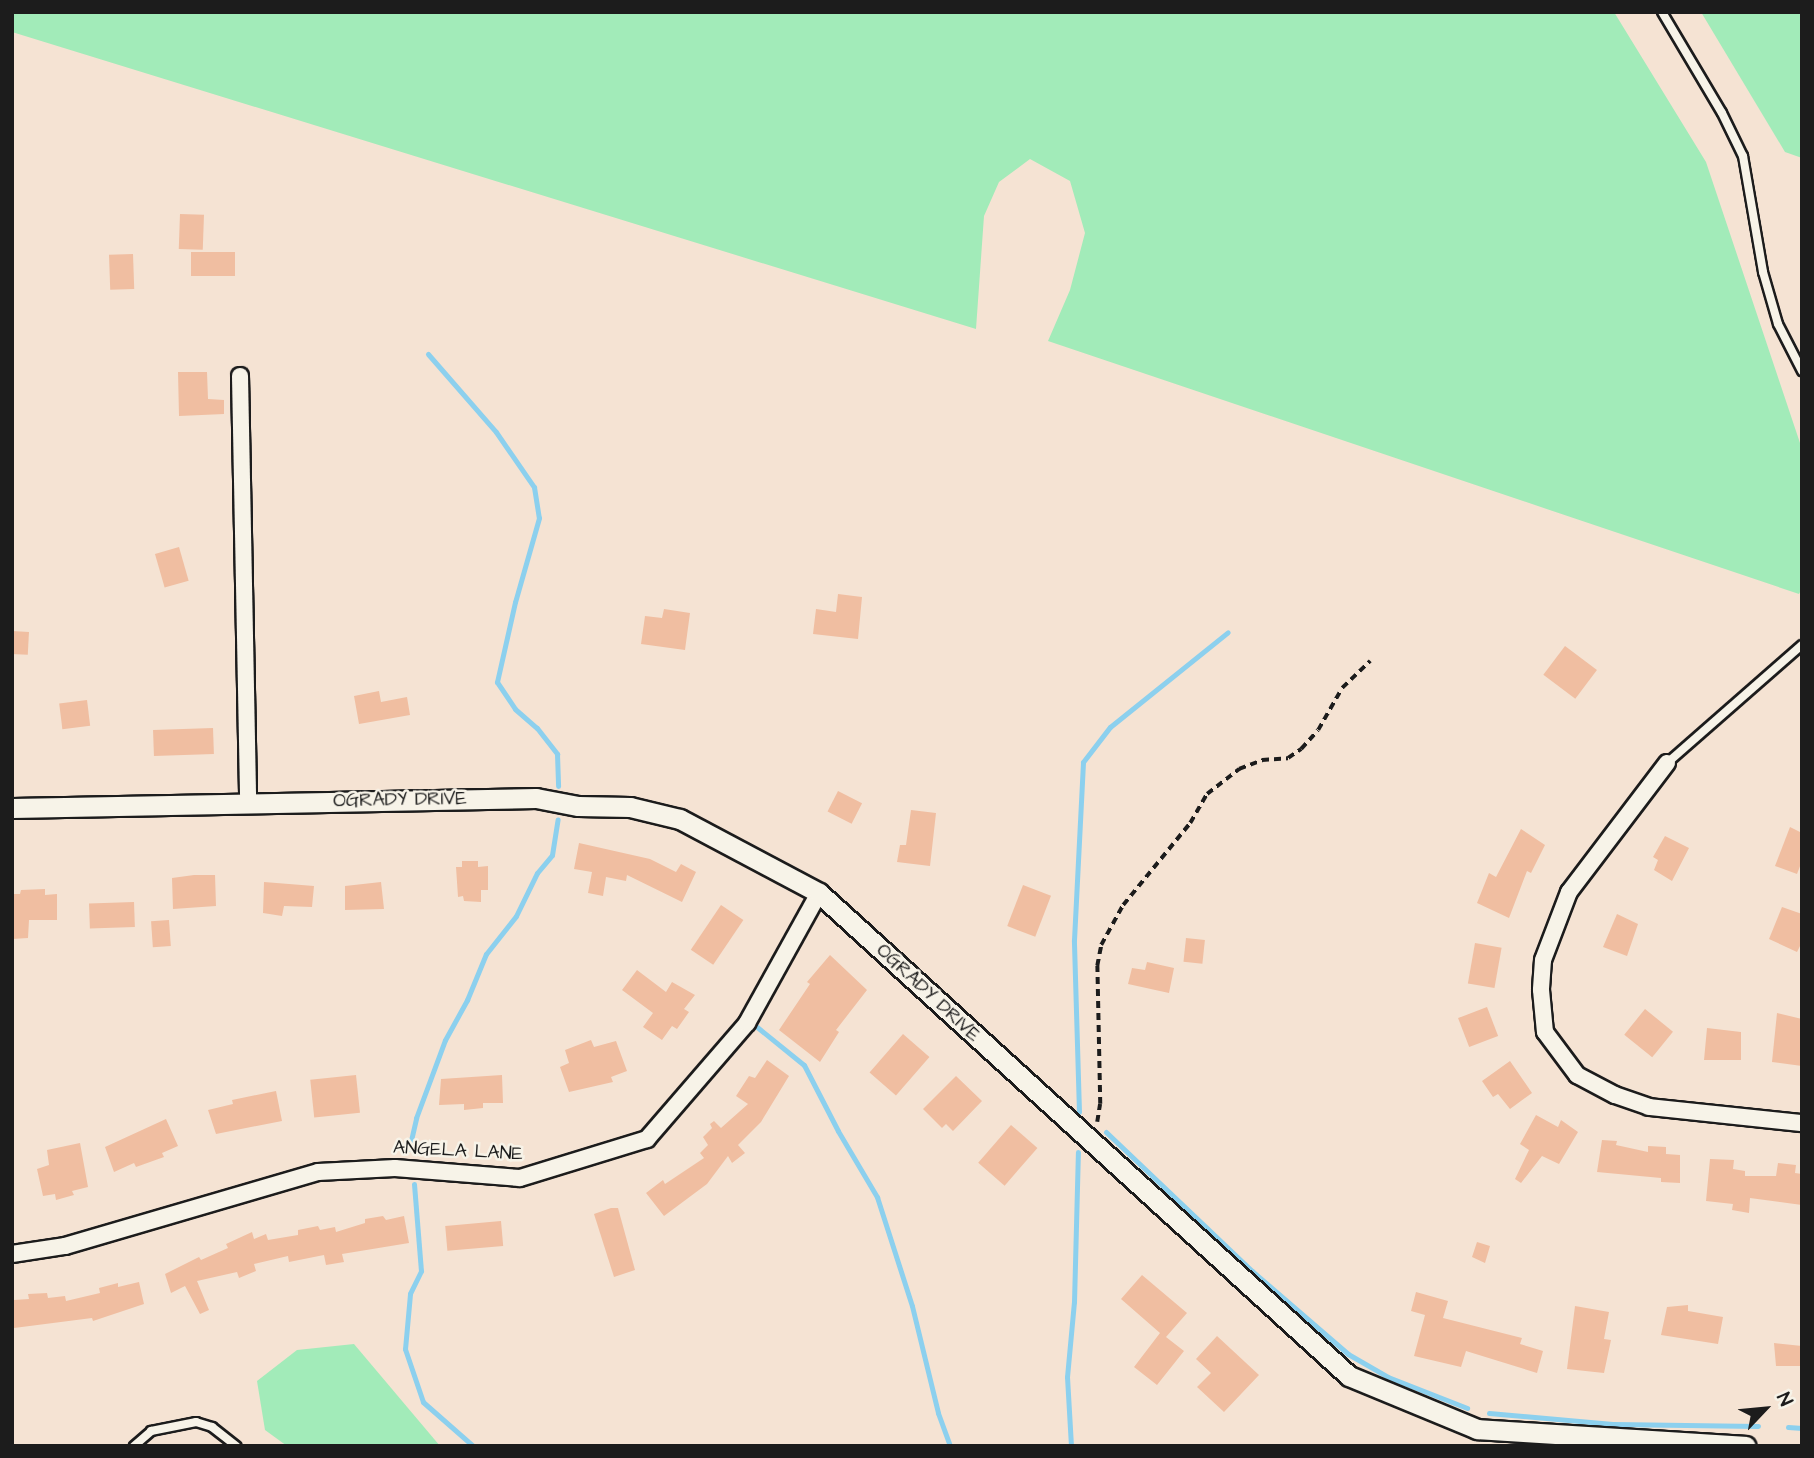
<!DOCTYPE html>
<html>
<head>
<meta charset="utf-8">
<style>
	body { margin:0 }
	#map { position:relative; width:1814px; height:1458px; overflow:hidden; background:#f5e3d3; font-family:"Architects Daughter",sans-serif }
	div>[style] { position:absolute }
	[style*='--x'] { left:calc(var(--x)*1px); top:calc(var(--y)*1px); width:calc(var(--w)*1px); rotate:calc(var(--a)*1deg) }
	.green>* { inset:0; background:#a2ebb9 }
	.stream>* { height:5px; margin:-2.5px; padding:0 2.5px; transform-origin:2.5px; border-radius:2.5px; background:#8cd0ee }
	.building>* { inset:0; background:#f0bea1; transform-origin:0 0 }
	.path>* { height:3.5px; margin-top:-1.75px; transform-origin:0; background:repeating-linear-gradient(90deg,#1c1c1c 0 7px,transparent 0 12px) }
	.roads { filter:drop-shadow(2px 0 #1c1c1c) drop-shadow(-2px 0 #1c1c1c) drop-shadow(0 2px #1c1c1c) drop-shadow(0 -2px #1c1c1c) }
	.service>* { height:8px; margin:-4px; padding:0 4px; transform-origin:4px; border-radius:4px; background:#f7f3e8 }
	.minor>* { height:16px; margin:-8px; padding:0 8px; transform-origin:8px; border-radius:8px; background:#f7f3e8 }
	.tertiary>* { height:19px; margin:-9.5px; padding:0 9.5px; transform-origin:9.5px; border-radius:9.5px; background:#f7f3e8 }
	span { translate:-50% -50%; white-space:nowrap; text-align:center; line-height:1.15; -webkit-text-stroke:5px #f7f3e8; paint-order:stroke }
	.street-label { font-size:19px; color:#1c1c1c }
	.frame { position:absolute; inset:0; border:14px solid #1c1c1c; pointer-events:none }
	.north { position:absolute; left:1730px; top:1374px; width:70px; height:70px; -webkit-text-stroke:5px #f7f3e8; paint-order:stroke; rotate:64deg; font-size:19px; font-weight:700; line-height:28px; text-align:center; color:#1c1c1c }
	.north::after { content:''; display:block; margin:auto; width:24px; height:32px; background:#1c1c1c; clip-path:polygon(50% 0,100% 100%,50% 72%,0 100%) }
</style>
</head>
<body>
<div id="map">
	<div class="green">
		<i style="clip-path:polygon(12px 12px,1614px 12px,1706px 162px,1802px 449px,1802px 588px,1799px 594px,1048px 341px,1070px 290px,1085px 233px,1070px 181px,1030px 159px,999px 182px,984px 216px,976px 329px,12px 32px)"></i>
		<i style="clip-path:polygon(1701px 12px,1802px 12px,1802px 158px,1785px 152px)"></i>
		<i style="clip-path:polygon(354px 1344px,440px 1446px,287px 1446px,265px 1430px,257px 1381px,297px 1350px)"></i>
	</div>
	<div class="stream">
		<i style="--x:428;--y:354;--w:103;--a:48.9"></i>
		<i style="--x:496;--y:432;--w:67;--a:55.4"></i>
		<i style="--x:534;--y:487;--w:31;--a:81"></i>
		<i style="--x:539;--y:518;--w:87;--a:105.9"></i>
		<i style="--x:515;--y:602;--w:82;--a:102.7"></i>
		<i style="--x:497;--y:682;--w:32;--a:56"></i>
		<i style="--x:515;--y:709;--w:29;--a:41"></i>
		<i style="--x:537;--y:728;--w:33;--a:52"></i>
		<i style="--x:557;--y:754;--w:32;--a:88"></i>
		<i style="--x:757;--y:1027;--w:60;--a:39"></i>
		<i style="--x:804;--y:1065;--w:74;--a:62.7"></i>
		<i style="--x:838;--y:1131;--w:77;--a:59.4"></i>
		<i style="--x:877;--y:1197;--w:114;--a:72.2"></i>
		<i style="--x:912;--y:1306;--w:110;--a:76.3"></i>
		<i style="--x:938;--y:1413;--w:35;--a:70"></i>
		<i style="--x:1079;--y:1112;--w:172;--a:-91.7"></i>
		<i style="--x:1074;--y:940;--w:178;--a:-87.1"></i>
		<i style="--x:1083;--y:762;--w:44;--a:-52.4"></i>
		<i style="--x:1110;--y:727;--w:151;--a:-38.8"></i>
		<i style="--x:1106;--y:1132;--w:202;--a:43.6"></i>
		<i style="--x:1252;--y:1271;--w:127;--a:40.8"></i>
		<i style="--x:1348;--y:1354;--w:46;--a:29.9"></i>
		<i style="--x:1388;--y:1377;--w:85;--a:21.4"></i>
		<i style="--x:409;--y:1149;--w:32;--a:-77"></i>
		<i style="--x:416;--y:1118;--w:83;--a:-69.6"></i>
		<i style="--x:445;--y:1040;--w:46;--a:-61.2"></i>
		<i style="--x:467;--y:1000;--w:50;--a:-67.6"></i>
		<i style="--x:486;--y:954;--w:48;--a:-51.7"></i>
		<i style="--x:516;--y:916;--w:48;--a:-64"></i>
		<i style="--x:537;--y:873;--w:23;--a:-50"></i>
		<i style="--x:552;--y:855;--w:36;--a:-81"></i>
		<i style="--x:414;--y:1184;--w:87;--a:85.4"></i>
		<i style="--x:421;--y:1271;--w:25;--a:116"></i>
		<i style="--x:410;--y:1294;--w:55;--a:95.2"></i>
		<i style="--x:405;--y:1349;--w:56;--a:71.2"></i>
		<i style="--x:423;--y:1402;--w:67;--a:41.3"></i>
		<i style="--x:1489;--y:1413;--w:124;--a:5.1"></i>
		<i style="--x:1613;--y:1424;--w:145;--a:0.8"></i>
		<i style="--x:1788;--y:1427;--w:14;--a:4"></i>
		<i style="--x:1071;--y:1446;--w:69;--a:-93.3"></i>
		<i style="--x:1067;--y:1377;--w:75;--a:-84.7"></i>
		<i style="--x:1074;--y:1302;--w:150;--a:-88.5"></i>
	</div>
	<div class="building">
		<i style="left:180px;top:214px;width:24px;height:35px;rotate:2deg"></i>
		<i style="left:191px;top:252px;width:44px;height:24px"></i>
		<i style="left:133px;top:254px;width:35px;height:24px;rotate:88deg"></i>
		<i style="clip-path:polygon(178px 372px,207px 372px,208px 399px,224px 400px,224px 414px,179px 416px)"></i>
		<i style="left:179px;top:547px;width:35px;height:25px;rotate:74deg"></i>
		<i style="clip-path:polygon(838px 594px,862px 597px,858px 639px,813px 634px,816px 609px,836px 612px)"></i>
		<i style="clip-path:polygon(664px 609px,690px 613px,685px 650px,641px 644px,645px 616px,662px 618px)"></i>
		<i style="left:12px;top:631px;width:17px;height:23px;rotate:3deg"></i>
		<i style="left:1565px;top:646px;width:40px;height:36px;rotate:37deg"></i>
		<i style="clip-path:polygon(379px 691px,381px 702px,407px 697px,410px 715px,359px 724px,354px 696px)"></i>
		<i style="left:87px;top:700px;width:26px;height:28px;rotate:83deg"></i>
		<i style="left:213px;top:728px;width:26px;height:60px;rotate:88deg"></i>
		<i style="left:838px;top:791px;width:27px;height:23px;rotate:27deg"></i>
		<i style="clip-path:polygon(911px 810px,936px 813px,930px 866px,897px 862px,900px 845px,906px 845px)"></i>
		<i style="clip-path:polygon(1790px 827px,1802px 833px,1802px 861px,1797px 874px,1775px 866px)"></i>
		<i style="clip-path:polygon(1521px 829px,1545px 845px,1531px 873px,1527px 871px,1509px 918px,1477px 903px,1489px 873px,1496px 877px)"></i>
		<i style="clip-path:polygon(1665px 836px,1689px 848px,1672px 881px,1654px 870px,1658px 860px,1653px 857px)"></i>
		<i style="clip-path:polygon(579px 843px,650px 859px,676px 872px,681px 864px,696px 872px,682px 902px,627px 875px,626px 881px,606px 877px,603px 896px,588px 893px,592px 872px,574px 869px)"></i>
		<i style="clip-path:polygon(462px 861px,478px 861px,478px 867px,488px 866px,488px 890px,481px 890px,481px 902px,464px 901px,463px 896px,458px 897px,456px 867px,462px 867px)"></i>
		<i style="clip-path:polygon(194px 875px,215px 875px,216px 906px,173px 909px,172px 878px)"></i>
		<i style="clip-path:polygon(264px 882px,314px 886px,312px 907px,284px 906px,282px 916px,263px 913px)"></i>
		<i style="clip-path:polygon(381px 882px,384px 909px,345px 910px,345px 886px)"></i>
		<i style="left:1023px;top:885px;width:30px;height:44px;rotate:21deg"></i>
		<i style="clip-path:polygon(45px 889px,45px 895px,57px 894px,57px 920px,29px 920px,28px 938px,12px 939px,12px 894px,20px 894px,21px 890px)"></i>
		<i style="left:134px;top:902px;width:25px;height:45px;rotate:88deg"></i>
		<i style="left:721px;top:905px;width:27px;height:54px;rotate:34deg"></i>
		<i style="clip-path:polygon(1782px 907px,1802px 914px,1802px 942px,1797px 952px,1769px 939px)"></i>
		<i style="clip-path:polygon(1617px 914px,1638px 924px,1627px 956px,1603px 947px)"></i>
		<i style="left:169px;top:920px;width:26px;height:18px;rotate:86deg"></i>
		<i style="left:1186px;top:938px;width:19px;height:24px;rotate:6deg"></i>
		<i style="left:1475px;top:943px;width:27px;height:41px;rotate:10deg"></i>
		<i style="clip-path:polygon(830px 955px,867px 990px,836px 1030px,839px 1032px,820px 1062px,779px 1030px,810px 984px,807px 982px)"></i>
		<i style="clip-path:polygon(1147px 962px,1174px 968px,1169px 993px,1128px 984px,1132px 968px,1145px 970px)"></i>
		<i style="clip-path:polygon(637px 970px,666px 992px,672px 982px,695px 995px,684px 1009px,689px 1012px,677px 1029px,672px 1026px,662px 1040px,643px 1027px,653px 1013px,622px 990px)"></i>
		<i style="left:1487px;top:1007px;width:31px;height:31px;rotate:69deg"></i>
		<i style="left:1645px;top:1009px;width:36px;height:33px;rotate:39deg"></i>
		<i style="clip-path:polygon(1777px 1013px,1802px 1019px,1802px 1066px,1772px 1062px)"></i>
		<i style="clip-path:polygon(1707px 1028px,1741px 1032px,1741px 1060px,1704px 1060px)"></i>
		<i style="left:903px;top:1034px;width:35px;height:51px;rotate:41deg"></i>
		<i style="clip-path:polygon(591px 1040px,594px 1047px,616px 1041px,627px 1071px,611px 1077px,613px 1082px,569px 1092px,560px 1067px,569px 1063px,565px 1050px)"></i>
		<i style="clip-path:polygon(767px 1060px,789px 1076px,761px 1122px,738px 1145px,745px 1153px,732px 1163px,728px 1156px,707px 1184px,664px 1216px,646px 1193px,663px 1180px,665px 1184px,704px 1158px,700px 1153px,708px 1145px,703px 1137px,712px 1128px,710px 1124px,714px 1121px,721px 1128px,748px 1104px,736px 1096px,749px 1076px,755px 1078px)"></i>
		<i style="clip-path:polygon(1510px 1061px,1532px 1093px,1510px 1109px,1498px 1094px,1493px 1097px,1482px 1081px)"></i>
		<i style="left:356px;top:1075px;width:38px;height:46px;rotate:84deg"></i>
		<i style="clip-path:polygon(502px 1075px,503px 1103px,483px 1103px,483px 1108px,464px 1110px,464px 1104px,439px 1105px,441px 1079px)"></i>
		<i style="clip-path:polygon(956px 1076px,982px 1101px,953px 1131px,946px 1124px,942px 1128px,923px 1109px)"></i>
		<i style="clip-path:polygon(276px 1091px,282px 1121px,216px 1134px,208px 1110px,233px 1104px,232px 1100px)"></i>
		<i style="clip-path:polygon(1536px 1115px,1558px 1127px,1561px 1120px,1578px 1132px,1559px 1164px,1542px 1156px,1521px 1183px,1515px 1179px,1529px 1150px,1520px 1144px)"></i>
		<i style="clip-path:polygon(166px 1119px,178px 1146px,162px 1153px,164px 1157px,136px 1167px,134px 1163px,114px 1172px,105px 1147px)"></i>
		<i style="left:1011px;top:1125px;width:35px;height:50px;rotate:41deg"></i>
		<i style="clip-path:polygon(1602px 1140px,1617px 1141px,1616px 1145px,1648px 1152px,1648px 1146px,1666px 1147px,1666px 1154px,1680px 1155px,1680px 1183px,1661px 1182px,1661px 1178px,1597px 1172px)"></i>
		<i style="clip-path:polygon(80px 1143px,88px 1187px,72px 1191px,74px 1195px,56px 1200px,55px 1194px,43px 1196px,37px 1169px,49px 1165px,47px 1150px)"></i>
		<i style="clip-path:polygon(1710px 1159px,1734px 1160px,1733px 1169px,1745px 1171px,1745px 1176px,1776px 1176px,1778px 1163px,1796px 1165px,1795px 1173px,1802px 1174px,1802px 1205px,1750px 1198px,1749px 1213px,1732px 1210px,1733px 1204px,1706px 1201px)"></i>
		<i style="clip-path:polygon(611px 1208px,618px 1208px,635px 1270px,614px 1277px,594px 1214px)"></i>
		<i style="clip-path:polygon(383px 1216px,386px 1220px,404px 1216px,409px 1243px,342px 1254px,344px 1262px,326px 1265px,324px 1255px,289px 1262px,288px 1256px,254px 1264px,256px 1271px,239px 1278px,237px 1272px,197px 1281px,209px 1310px,200px 1314px,185px 1286px,171px 1293px,165px 1274px,199px 1257px,201px 1260px,228px 1248px,226px 1244px,252px 1232px,254px 1239px,266px 1234px,268px 1240px,298px 1235px,298px 1230px,318px 1226px,320px 1230px,335px 1227px,336px 1232px,365px 1223px,365px 1219px)"></i>
		<i style="left:501px;top:1221px;width:25px;height:56px;rotate:85deg"></i>
		<i style="clip-path:polygon(1477px 1242px,1490px 1246px,1485px 1263px,1472px 1257px)"></i>
		<i style="clip-path:polygon(1142px 1275px,1187px 1313px,1166px 1337px,1184px 1351px,1157px 1385px,1134px 1367px,1160px 1333px,1121px 1299px)"></i>
		<i style="clip-path:polygon(139px 1282px,144px 1304px,93px 1321px,92px 1318px,14px 1328px,14px 1300px,29px 1299px,28px 1294px,47px 1293px,48px 1298px,65px 1296px,66px 1301px,100px 1293px,99px 1288px,118px 1283px,118px 1287px)"></i>
		<i style="clip-path:polygon(1416px 1292px,1448px 1301px,1443px 1318px,1522px 1338px,1520px 1344px,1543px 1351px,1537px 1373px,1466px 1351px,1461px 1367px,1414px 1356px,1425px 1315px,1411px 1311px)"></i>
		<i style="clip-path:polygon(1688px 1305px,1688px 1311px,1723px 1317px,1718px 1344px,1661px 1335px,1667px 1307px)"></i>
		<i style="clip-path:polygon(1575px 1306px,1609px 1312px,1604px 1339px,1611px 1340px,1604px 1373px,1567px 1369px)"></i>
		<i style="clip-path:polygon(1217px 1336px,1259px 1375px,1224px 1412px,1197px 1387px,1211px 1373px,1196px 1359px)"></i>
		<i style="clip-path:polygon(1774px 1343px,1802px 1346px,1802px 1366px,1776px 1366px)"></i>
	</div>
	<div class="path">
		<i style="--x:1097;--y:1122;--w:18;--a:-81"></i>
		<i style="--x:1100;--y:1104;--w:138;--a:-91.2"></i>
		<i style="--x:1097;--y:966;--w:21;--a:-79"></i>
		<i style="--x:1101;--y:945;--w:46;--a:-61.2"></i>
		<i style="--x:1123;--y:905;--w:106;--a:-50.7"></i>
		<i style="--x:1190;--y:823;--w:34;--a:-60"></i>
		<i style="--x:1207;--y:794;--w:41;--a:-38"></i>
		<i style="--x:1239;--y:769;--w:25;--a:-21"></i>
		<i style="--x:1262;--y:760;--w:26;--a:-4"></i>
		<i style="--x:1288;--y:758;--w:16;--a:-35"></i>
		<i style="--x:1301;--y:749;--w:25;--a:-48"></i>
		<i style="--x:1318;--y:730;--w:48;--a:-60.3"></i>
		<i style="--x:1342;--y:688;--w:39;--a:-44"></i>
	</div>
	<div class="roads">
		<div class="service">
			<i style="--x:1662;--y:12;--w:117;--a:59.3"></i>
			<i style="--x:1722;--y:113;--w:48;--a:64"></i>
			<i style="--x:1743;--y:156;--w:118;--a:80.2"></i>
			<i style="--x:1763;--y:272;--w:54;--a:73.9"></i>
			<i style="--x:1778;--y:324;--w:53;--a:62.9"></i>
			<i style="--x:1667;--y:763;--w:179;--a:-41.2"></i>
			<i style="--x:134;--y:1446;--w:23;--a:-41"></i>
			<i style="--x:151;--y:1431;--w:46;--a:-11.3"></i>
			<i style="--x:196;--y:1422;--w:17;--a:17"></i>
			<i style="--x:212;--y:1427;--w:31;--a:38"></i>
		</div>
		<div class="minor">
			<i style="--x:240;--y:376;--w:427;--a:88.9"></i>
			<i style="--x:1667;--y:763;--w:162;--a:127.2"></i>
			<i style="--x:1569;--y:892;--w:73;--a:110.9"></i>
			<i style="--x:1543;--y:960;--w:30;--a:94"></i>
			<i style="--x:1541;--y:990;--w:42;--a:84.6"></i>
			<i style="--x:1545;--y:1032;--w:54;--a:53.3"></i>
			<i style="--x:1577;--y:1075;--w:43;--a:27.8"></i>
			<i style="--x:1615;--y:1095;--w:36;--a:19"></i>
			<i style="--x:1649;--y:1107;--w:154;--a:6"></i>
			<i style="--x:12;--y:1254;--w:54;--a:-8.6"></i>
			<i style="--x:65;--y:1246;--w:264;--a:-16.3"></i>
			<i style="--x:318;--y:1172;--w:77;--a:-3"></i>
			<i style="--x:395;--y:1168;--w:125;--a:4.6"></i>
			<i style="--x:520;--y:1178;--w:133;--a:-17.1"></i>
			<i style="--x:647;--y:1139;--w:153;--a:-49.2"></i>
			<i style="--x:747;--y:1023;--w:149;--a:-61"></i>
		</div>
		<div class="tertiary">
			<i style="--x:12;--y:808;--w:524;--a:-1.09"></i>
			<i style="--x:536;--y:798;--w:43;--a:10.8"></i>
			<i style="--x:578;--y:806;--w:52;--a:1.1"></i>
			<i style="--x:630;--y:807;--w:51;--a:13.5"></i>
			<i style="--x:680;--y:819;--w:157;--a:28"></i>
			<i style="--x:819;--y:893;--w:717;--a:42.34"></i>
			<i style="--x:1349;--y:1376;--w:139;--a:22.5"></i>
			<i style="--x:1477;--y:1429;--w:269;--a:3.6"></i>
		</div>
	</div>
	<div class="street-label">
		<span style="left:400px;top:800px;rotate:-1deg">OGRADY DRIVE</span>
		<span style="left:928px;top:993px;rotate:43deg">OGRADY DRIVE</span>
		<span style="left:458px;top:1151px;rotate:3deg">ANGELA LANE</span>
	</div>
	<div class="frame"></div>
	<div class="north">N</div>
</div>
</body>
</html>
